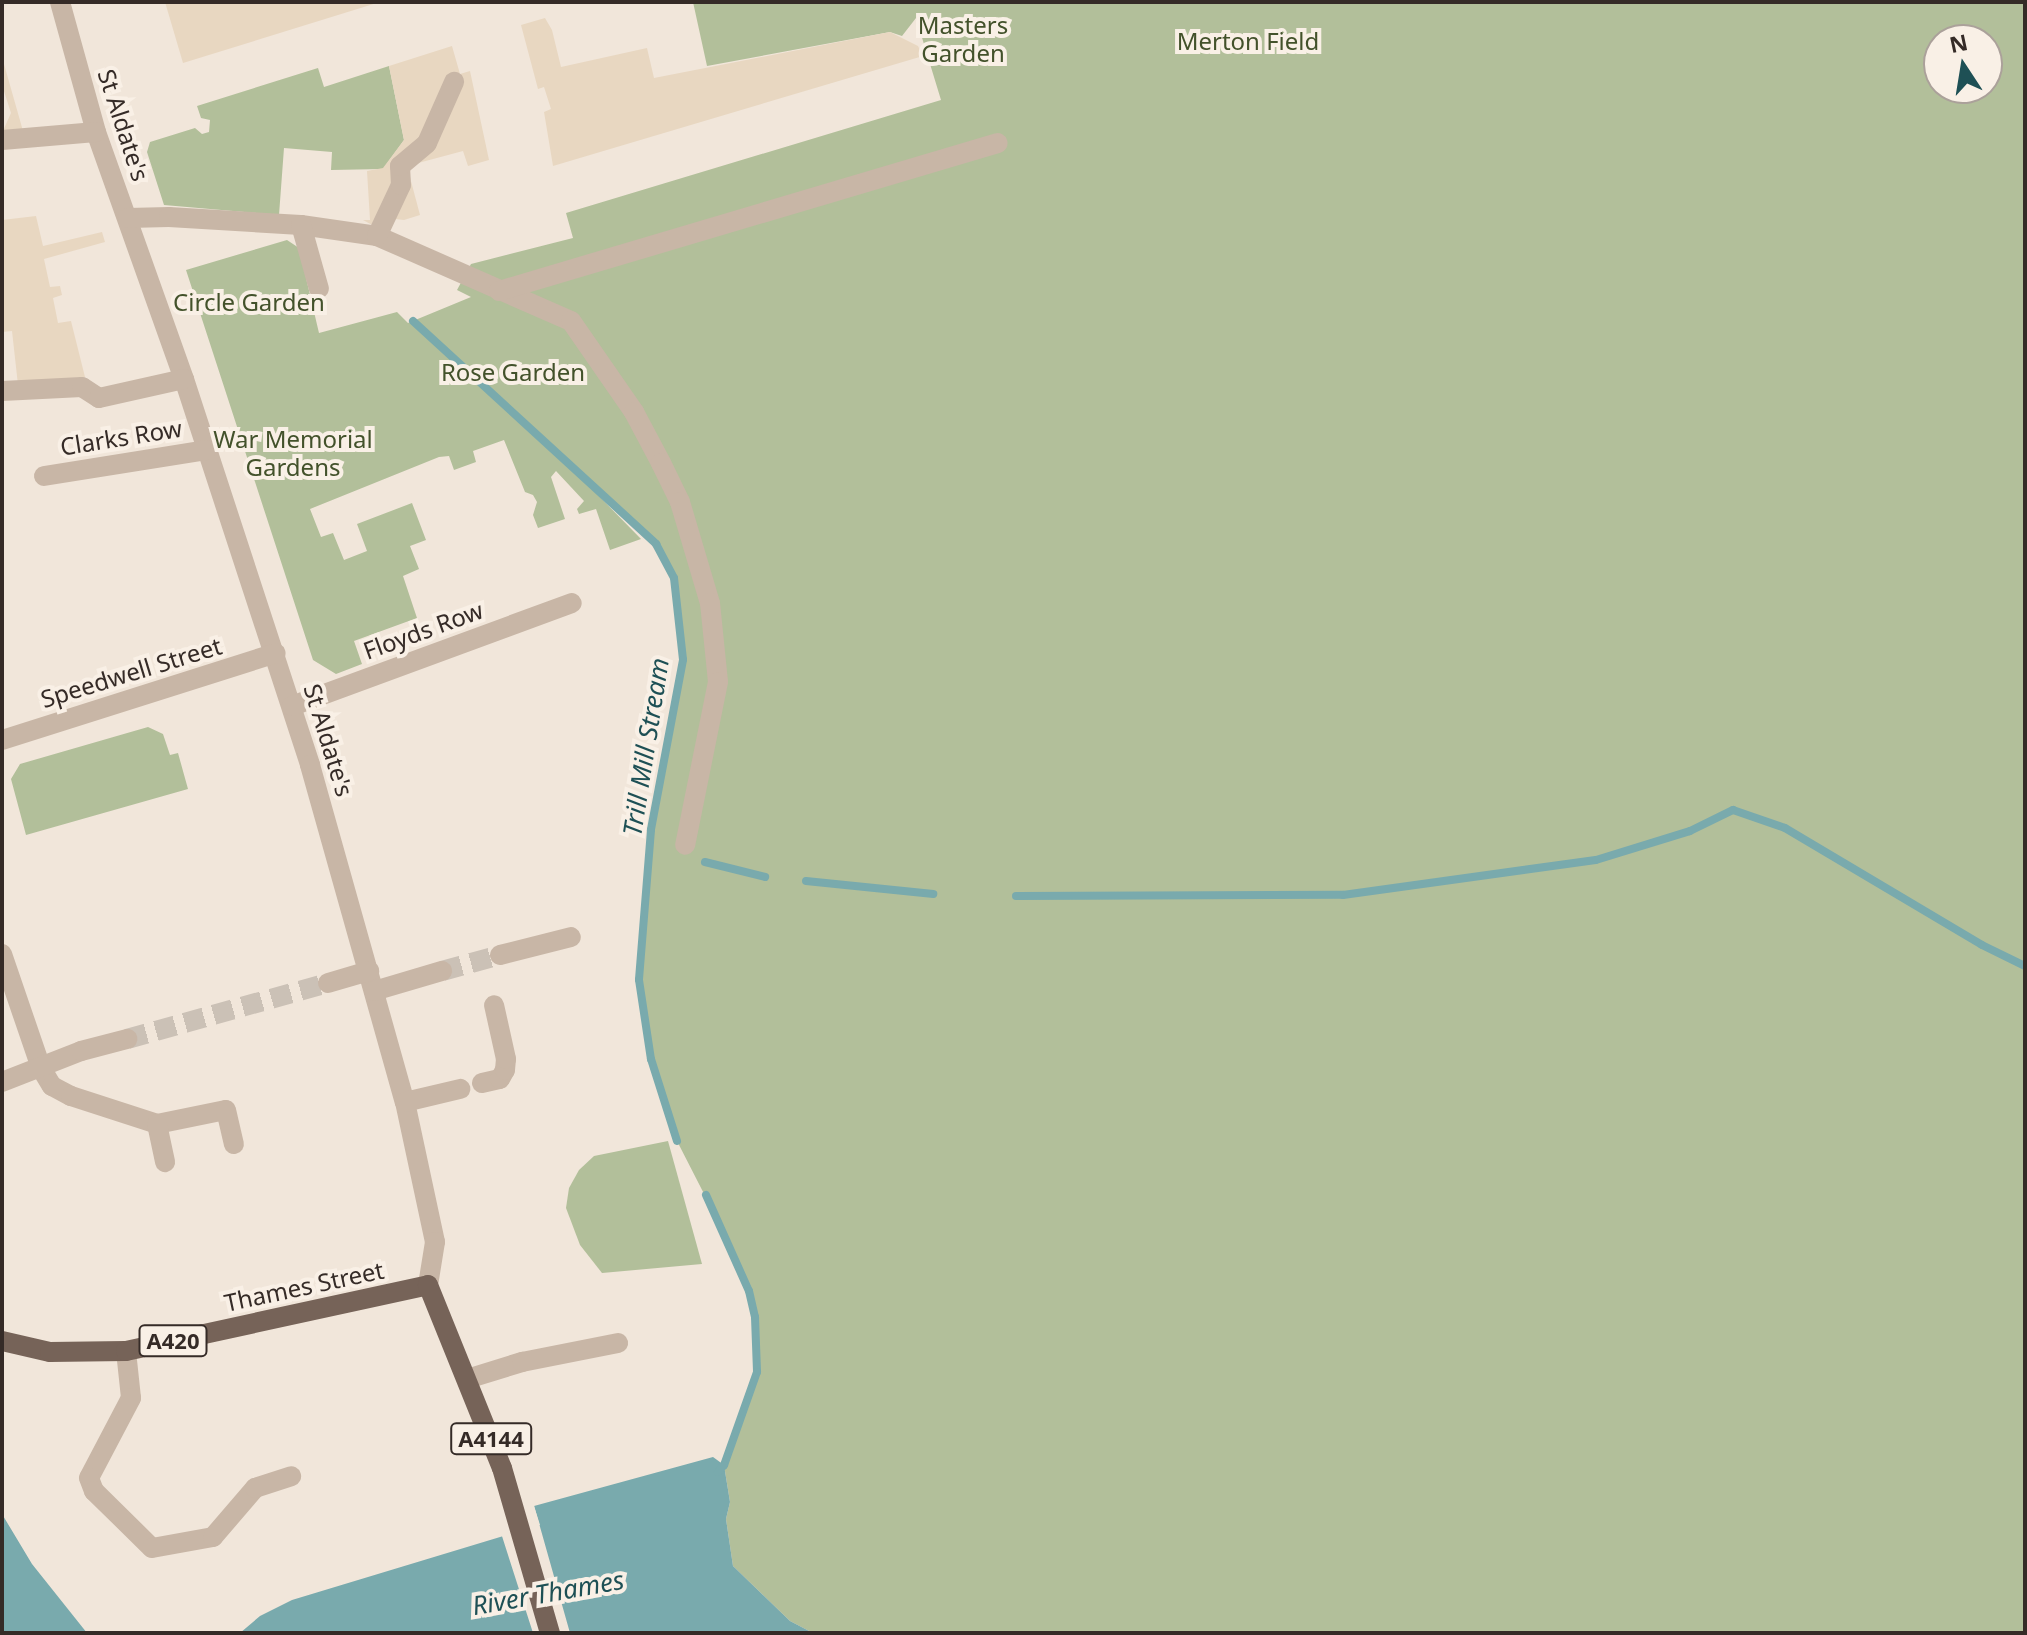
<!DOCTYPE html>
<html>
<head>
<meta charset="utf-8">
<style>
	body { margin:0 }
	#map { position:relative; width:2027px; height:1635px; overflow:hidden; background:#f1e6da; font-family:"Noto Sans",sans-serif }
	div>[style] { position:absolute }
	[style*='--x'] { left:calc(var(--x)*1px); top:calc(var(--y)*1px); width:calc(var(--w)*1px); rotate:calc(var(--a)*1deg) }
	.green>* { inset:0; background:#b2bf9a }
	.plaza>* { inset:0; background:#e8d7c1 }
	.water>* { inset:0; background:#79aaad }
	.pier>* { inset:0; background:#f1e6da }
	.stream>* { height:8px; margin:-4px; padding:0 4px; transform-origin:4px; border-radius:4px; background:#79aaad }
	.minor-tunnel>* { height:20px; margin-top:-10px; transform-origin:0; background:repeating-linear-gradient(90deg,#cbc1b6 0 20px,transparent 0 30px) }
	.minor>* { height:20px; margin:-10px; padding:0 10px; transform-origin:10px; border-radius:10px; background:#c8b6a6 }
	.major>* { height:20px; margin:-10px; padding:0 10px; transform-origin:10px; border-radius:10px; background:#766358 }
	span { translate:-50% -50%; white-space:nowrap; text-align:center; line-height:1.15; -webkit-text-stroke:8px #f9f0e6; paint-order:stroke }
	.shield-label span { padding:2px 6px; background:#f9f0e6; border:2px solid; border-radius:6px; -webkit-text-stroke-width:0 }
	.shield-label { font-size:22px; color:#352b27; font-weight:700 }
	.park-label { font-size:24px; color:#43522b }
	.street-label { font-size:24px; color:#352b27 }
	.water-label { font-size:26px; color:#1e5055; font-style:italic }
	.frame { position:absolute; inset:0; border:4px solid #352b27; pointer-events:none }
	.north { position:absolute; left:1923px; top:24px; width:80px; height:80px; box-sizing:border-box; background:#f9f0e6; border:2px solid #aba19a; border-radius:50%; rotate:348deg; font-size:22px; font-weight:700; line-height:32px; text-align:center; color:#352b27 }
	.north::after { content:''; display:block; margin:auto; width:28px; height:36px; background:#1e5055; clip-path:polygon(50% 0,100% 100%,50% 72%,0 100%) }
</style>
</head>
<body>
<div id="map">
	<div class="green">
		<i style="clip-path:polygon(evenodd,693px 2px,2025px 2px,2025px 1633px,813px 1633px,790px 1621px,733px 1566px,726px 1519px,730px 1502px,724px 1465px,757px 1372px,755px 1317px,749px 1291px,721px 1227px,677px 1141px,651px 1059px,639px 980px,651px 830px,683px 660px,674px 578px,656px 544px,544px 440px,641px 539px,610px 550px,596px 509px,579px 514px,577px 509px,584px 501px,556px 471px,551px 477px,565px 519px,538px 528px,533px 515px,537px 502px,533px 495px,525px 492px,504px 440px,473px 451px,476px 462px,454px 470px,449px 456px,439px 457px,310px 509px,321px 537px,333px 533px,344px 560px,367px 551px,357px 524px,412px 503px,426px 540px,410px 546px,419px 569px,403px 576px,417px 618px,354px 641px,362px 664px,336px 674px,313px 660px,186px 270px,287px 240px,299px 248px,319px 333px,397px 312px,408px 323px,471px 297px,457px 290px,471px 264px,573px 238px,566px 213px,941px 100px,916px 18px,902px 36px,890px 32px,707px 66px,693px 2px,1939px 40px,1987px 40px,1987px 88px,1939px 88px,1939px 40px)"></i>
		<i style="clip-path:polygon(389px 66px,404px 140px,383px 169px,331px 170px,332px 152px,284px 148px,279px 215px,164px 205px,147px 152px,150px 142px,195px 128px,202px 134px,209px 132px,210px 120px,201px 118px,197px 106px,318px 68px,324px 87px)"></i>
		<i style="clip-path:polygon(148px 727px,163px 734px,170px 755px,178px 753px,188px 789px,26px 835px,11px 779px,20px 764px)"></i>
		<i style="clip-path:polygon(668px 1141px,702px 1264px,602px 1273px,580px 1245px,566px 1208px,569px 1188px,579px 1170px,594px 1156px)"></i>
	</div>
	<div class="plaza">
		<i style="clip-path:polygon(165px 2px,380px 2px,183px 63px)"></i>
		<i style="clip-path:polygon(545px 18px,552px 30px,561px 67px,647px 48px,654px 78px,890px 32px,918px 46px,923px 56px,553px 166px,544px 112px,551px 109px,544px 87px,538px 89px,521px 25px)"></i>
		<i style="clip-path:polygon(452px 46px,460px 74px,470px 71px,489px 160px,468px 166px,463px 151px,407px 166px,420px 215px,404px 220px,395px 219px,387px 233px,363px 220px,370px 220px,367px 171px,383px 168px,404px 140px,389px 66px)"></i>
		<i style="clip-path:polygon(2px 57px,23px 131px,2px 133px,11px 113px,2px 85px)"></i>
		<i style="clip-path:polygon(36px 216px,43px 246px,102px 232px,105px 242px,44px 259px,50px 287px,60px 286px,62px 295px,53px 298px,58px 323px,71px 321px,85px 377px,18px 385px,12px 331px,2px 332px,2px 220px)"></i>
	</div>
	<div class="water">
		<i style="clip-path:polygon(713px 1457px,724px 1465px,730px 1502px,726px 1519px,733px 1566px,790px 1621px,813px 1633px,240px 1633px,260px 1616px,292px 1600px,540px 1525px,534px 1506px)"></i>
		<i style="clip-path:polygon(2px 1514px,32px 1564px,87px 1633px,2px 1633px)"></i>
	</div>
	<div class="pier">
		<i style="clip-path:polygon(533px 1502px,570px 1633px,533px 1633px,501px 1533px,535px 1522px,530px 1506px)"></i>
	</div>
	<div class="stream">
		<i style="--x:413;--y:321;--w:330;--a:42.5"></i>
		<i style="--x:656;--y:544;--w:38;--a:62"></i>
		<i style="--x:674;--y:578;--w:82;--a:83.7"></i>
		<i style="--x:683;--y:660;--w:173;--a:100.7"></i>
		<i style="--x:651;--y:830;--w:150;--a:94.6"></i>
		<i style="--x:639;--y:980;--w:80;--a:81.4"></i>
		<i style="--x:651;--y:1059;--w:86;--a:72.4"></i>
		<i style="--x:705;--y:862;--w:62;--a:14"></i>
		<i style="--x:806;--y:881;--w:128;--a:5.8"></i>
		<i style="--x:1016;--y:896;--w:327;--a:-0.2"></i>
		<i style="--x:1343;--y:895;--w:255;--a:-7.9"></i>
		<i style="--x:1596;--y:860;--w:98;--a:-17.1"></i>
		<i style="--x:1690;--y:831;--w:48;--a:-26"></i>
		<i style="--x:1733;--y:810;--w:55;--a:19.1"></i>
		<i style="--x:1785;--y:828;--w:229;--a:30.7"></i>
		<i style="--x:1982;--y:945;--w:48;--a:26"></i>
		<i style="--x:706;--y:1195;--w:105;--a:65.9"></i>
		<i style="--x:749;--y:1291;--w:27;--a:77"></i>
		<i style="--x:755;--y:1317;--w:55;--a:87.9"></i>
		<i style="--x:757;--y:1372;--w:99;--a:109.5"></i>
		<i style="--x:724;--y:1465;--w:9;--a:131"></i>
	</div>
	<div class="minor-tunnel">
		<i style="--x:442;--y:971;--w:60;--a:-15.4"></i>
		<i style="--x:127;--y:1039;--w:209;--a:-15.6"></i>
	</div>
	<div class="minor">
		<i style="--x:60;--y:2;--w:135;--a:74.5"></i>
		<i style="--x:96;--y:132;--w:262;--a:70.4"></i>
		<i style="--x:184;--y:379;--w:406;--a:71.9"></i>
		<i style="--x:310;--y:765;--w:350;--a:74.3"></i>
		<i style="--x:405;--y:1102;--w:143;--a:77.9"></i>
		<i style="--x:435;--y:1242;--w:44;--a:99.2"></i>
		<i style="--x:2;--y:140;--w:94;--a:-4.9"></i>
		<i style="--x:128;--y:218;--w:41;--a:-1.4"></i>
		<i style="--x:169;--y:217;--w:132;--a:3.5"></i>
		<i style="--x:301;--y:225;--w:77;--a:8.2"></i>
		<i style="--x:377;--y:236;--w:212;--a:23.7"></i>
		<i style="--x:571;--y:321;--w:111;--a:55.3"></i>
		<i style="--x:634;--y:412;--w:58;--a:62.1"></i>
		<i style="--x:661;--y:463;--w:43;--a:64"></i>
		<i style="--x:680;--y:502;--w:105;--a:73.5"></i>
		<i style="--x:710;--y:603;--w:79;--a:84.2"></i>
		<i style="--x:718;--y:682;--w:166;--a:101.4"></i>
		<i style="--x:301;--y:225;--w:66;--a:74.3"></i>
		<i style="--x:377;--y:236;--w:56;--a:-64.8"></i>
		<i style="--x:401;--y:185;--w:19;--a:-93"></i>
		<i style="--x:400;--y:166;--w:35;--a:-40"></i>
		<i style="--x:427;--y:143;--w:67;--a:-66.1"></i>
		<i style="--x:499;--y:291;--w:520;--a:-16.52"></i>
		<i style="--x:2;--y:391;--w:80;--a:-2.9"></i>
		<i style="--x:82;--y:387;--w:20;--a:33"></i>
		<i style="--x:99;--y:398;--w:87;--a:-12.6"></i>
		<i style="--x:44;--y:476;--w:164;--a:-9.1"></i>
		<i style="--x:292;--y:706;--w:298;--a:-20.2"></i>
		<i style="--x:2;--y:740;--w:287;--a:-17.6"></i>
		<i style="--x:2;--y:954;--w:120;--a:71.1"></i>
		<i style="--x:41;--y:1068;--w:21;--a:59"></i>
		<i style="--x:52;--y:1086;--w:21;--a:28"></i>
		<i style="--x:71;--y:1096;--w:90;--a:18"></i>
		<i style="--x:157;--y:1124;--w:70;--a:-11.5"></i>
		<i style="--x:226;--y:1110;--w:35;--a:77"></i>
		<i style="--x:500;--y:955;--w:73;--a:-14.2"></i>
		<i style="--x:328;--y:983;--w:43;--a:-16.3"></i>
		<i style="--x:374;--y:991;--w:71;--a:-16.4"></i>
		<i style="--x:2;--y:1082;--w:85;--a:-21.4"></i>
		<i style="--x:81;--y:1051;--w:48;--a:-14.6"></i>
		<i style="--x:482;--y:1083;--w:18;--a:-13"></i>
		<i style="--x:500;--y:1079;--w:10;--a:-61"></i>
		<i style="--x:505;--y:1070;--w:11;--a:-85"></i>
		<i style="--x:506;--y:1059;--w:55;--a:-102.5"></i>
		<i style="--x:405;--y:1102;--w:57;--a:-13.3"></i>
		<i style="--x:157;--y:1124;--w:39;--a:78"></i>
		<i style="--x:126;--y:1351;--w:47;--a:83.9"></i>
		<i style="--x:131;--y:1398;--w:90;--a:117.7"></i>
		<i style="--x:89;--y:1478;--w:14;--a:69"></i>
		<i style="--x:94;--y:1491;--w:81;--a:44.5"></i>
		<i style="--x:152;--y:1548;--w:62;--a:-10.2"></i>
		<i style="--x:213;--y:1537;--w:65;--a:-49.4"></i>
		<i style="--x:255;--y:1488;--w:38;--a:-18"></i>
		<i style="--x:467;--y:1379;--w:58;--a:-17.2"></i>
		<i style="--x:522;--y:1362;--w:98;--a:-11.2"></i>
	</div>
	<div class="major">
		<i style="--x:2;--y:1341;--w:49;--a:12.9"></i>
		<i style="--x:50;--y:1352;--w:76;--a:-0.8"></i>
		<i style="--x:126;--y:1351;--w:309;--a:-12.3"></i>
		<i style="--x:428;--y:1285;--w:197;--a:68"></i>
		<i style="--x:502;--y:1468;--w:172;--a:73.8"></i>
	</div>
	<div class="shield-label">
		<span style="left:173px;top:1341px">A420</span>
		<span style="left:491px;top:1439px">A4144</span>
	</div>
	<div class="park-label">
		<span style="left:963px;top:39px">Masters<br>Garden</span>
		<span style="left:1248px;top:41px">Merton Field</span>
		<span style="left:249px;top:302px">Circle Garden</span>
		<span style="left:513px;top:372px">Rose Garden</span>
		<span style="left:293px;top:453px">War Memorial<br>Gardens</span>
	</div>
	<div class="street-label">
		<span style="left:124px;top:125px;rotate:72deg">St Aldate's</span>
		<span style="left:121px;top:437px;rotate:-9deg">Clarks Row</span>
		<span style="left:423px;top:630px;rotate:-20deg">Floyds Row</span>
		<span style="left:131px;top:672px;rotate:-17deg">Speedwell Street</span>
		<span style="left:329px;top:740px;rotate:73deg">St Aldate's</span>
		<span style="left:304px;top:1286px;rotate:-12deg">Thames Street</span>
	</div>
	<div class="water-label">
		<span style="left:646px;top:747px;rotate:-81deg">Trill Mill Stream</span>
		<span style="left:548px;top:1593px;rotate:-10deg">River Thames</span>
	</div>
	<div class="frame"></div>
	<div class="north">N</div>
</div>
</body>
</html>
